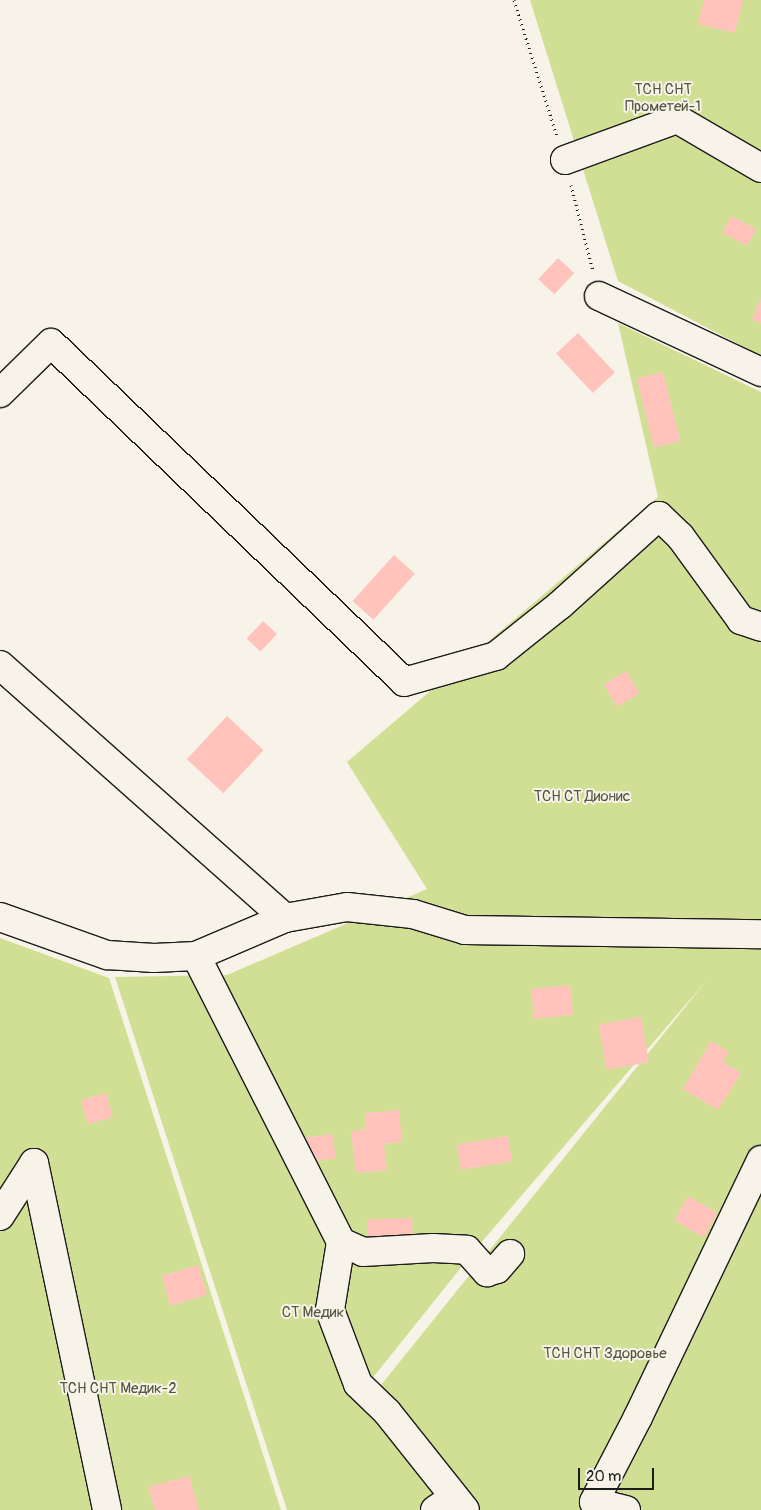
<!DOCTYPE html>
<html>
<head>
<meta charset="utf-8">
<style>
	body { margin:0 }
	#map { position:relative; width:761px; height:1510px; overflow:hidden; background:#f7f3e8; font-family:Pangolin,sans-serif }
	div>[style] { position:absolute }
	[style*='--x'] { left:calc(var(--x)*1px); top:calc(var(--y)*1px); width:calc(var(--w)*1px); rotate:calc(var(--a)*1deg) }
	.green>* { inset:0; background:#d0df93 }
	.building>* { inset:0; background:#ffc3bc; transform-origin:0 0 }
	.path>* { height:3px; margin-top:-1.5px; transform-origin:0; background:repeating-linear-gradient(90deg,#1c1c1c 0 1px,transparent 0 5px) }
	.roads { filter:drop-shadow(1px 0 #1c1c1c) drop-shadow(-1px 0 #1c1c1c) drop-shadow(0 1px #1c1c1c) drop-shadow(0 -1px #1c1c1c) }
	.minor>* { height:28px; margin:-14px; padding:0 14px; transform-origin:14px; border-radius:14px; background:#f7f3e8 }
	span { translate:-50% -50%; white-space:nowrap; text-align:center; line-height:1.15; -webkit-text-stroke:4px #f7f3e8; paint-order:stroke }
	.park-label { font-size:15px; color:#525640 }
	.scale { position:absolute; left:578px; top:1468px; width:76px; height:22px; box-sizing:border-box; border:2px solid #1c1c1c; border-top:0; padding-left:6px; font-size:15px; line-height:18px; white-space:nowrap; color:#1c1c1c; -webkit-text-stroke:4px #f7f3e8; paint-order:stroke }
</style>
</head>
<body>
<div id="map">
	<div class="green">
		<i style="clip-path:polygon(530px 0,761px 0,761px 356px,618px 281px)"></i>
		<i style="clip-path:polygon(618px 323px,761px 392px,761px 1510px,473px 1510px,377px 1390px,707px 980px,479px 1245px,367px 1385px,461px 1510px,287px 1510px,115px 977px,227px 975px,427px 889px,347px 762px,658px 497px)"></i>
		<i style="clip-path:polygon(0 938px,109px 978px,281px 1510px,0 1510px)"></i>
	</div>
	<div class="building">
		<i style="clip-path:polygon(704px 0,743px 0,735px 33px,698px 24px)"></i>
		<i style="left:731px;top:216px;width:28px;height:19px;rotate:27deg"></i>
		<i style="left:558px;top:258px;width:22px;height:29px;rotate:43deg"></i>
		<i style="clip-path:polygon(761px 298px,761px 323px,752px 320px)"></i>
		<i style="left:578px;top:333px;width:54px;height:30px;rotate:47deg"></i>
		<i style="left:663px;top:372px;width:71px;height:27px;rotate:76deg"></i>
		<i style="left:394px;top:555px;width:28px;height:62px;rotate:42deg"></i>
		<i style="left:263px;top:621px;width:19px;height:24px;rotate:43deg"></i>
		<i style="left:626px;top:671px;width:26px;height:26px;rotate:59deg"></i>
		<i style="left:227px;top:716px;width:50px;height:59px;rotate:43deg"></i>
		<i style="left:570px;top:985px;width:30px;height:39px;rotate:84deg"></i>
		<i style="left:641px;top:1017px;width:46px;height:43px;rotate:80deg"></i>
		<i style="clip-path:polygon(711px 1041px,729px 1052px,723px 1062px,741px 1073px,718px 1110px,683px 1089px)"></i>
		<i style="left:106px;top:1093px;width:25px;height:26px;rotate:74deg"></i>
		<i style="clip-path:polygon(399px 1110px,402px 1142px,384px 1144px,387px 1170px,356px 1173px,351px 1131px,366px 1129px,365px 1113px)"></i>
		<i style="clip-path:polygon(332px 1134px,336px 1158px,308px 1162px,295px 1139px)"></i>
		<i style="left:508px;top:1136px;width:26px;height:52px;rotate:81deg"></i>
		<i style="left:688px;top:1196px;width:34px;height:28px;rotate:30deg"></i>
		<i style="left:412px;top:1218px;width:25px;height:45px;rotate:88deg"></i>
		<i style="left:198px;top:1265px;width:31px;height:38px;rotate:73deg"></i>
		<i style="clip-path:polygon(189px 1476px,199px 1510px,155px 1510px,148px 1487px)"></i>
	</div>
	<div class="path">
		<i style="--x:514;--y:0;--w:143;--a:72.5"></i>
		<i style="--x:571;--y:185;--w:89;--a:75.7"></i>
	</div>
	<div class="roads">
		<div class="minor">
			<i style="--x:565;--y:160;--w:119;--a:-20.1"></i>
			<i style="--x:677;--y:119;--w:97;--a:30.3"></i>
			<i style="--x:599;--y:296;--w:179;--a:25.1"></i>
			<i style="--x:0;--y:393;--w:71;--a:-44.4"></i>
			<i style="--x:51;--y:343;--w:489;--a:43.8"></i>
			<i style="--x:404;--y:682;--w:96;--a:-15.8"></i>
			<i style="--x:496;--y:656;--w:82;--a:-38.6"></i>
			<i style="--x:560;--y:605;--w:133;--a:-42"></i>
			<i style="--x:659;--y:516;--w:29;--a:44"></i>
			<i style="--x:680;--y:536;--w:104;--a:54"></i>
			<i style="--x:741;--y:620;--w:21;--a:19"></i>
			<i style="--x:0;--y:665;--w:381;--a:41.6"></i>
			<i style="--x:0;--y:917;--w:114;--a:19.6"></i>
			<i style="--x:107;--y:955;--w:47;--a:3.7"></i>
			<i style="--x:154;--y:958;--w:42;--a:-2.7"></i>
			<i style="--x:196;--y:956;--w:97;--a:-23.1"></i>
			<i style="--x:285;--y:918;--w:63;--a:-10.1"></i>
			<i style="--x:347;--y:907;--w:66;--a:6.1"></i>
			<i style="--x:413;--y:914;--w:54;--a:17.1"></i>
			<i style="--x:465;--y:930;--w:296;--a:0.8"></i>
			<i style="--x:196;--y:956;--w:321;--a:63.1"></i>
			<i style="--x:341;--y:1242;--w:69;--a:99.2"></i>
			<i style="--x:330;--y:1310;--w:79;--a:69.3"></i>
			<i style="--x:358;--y:1384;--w:40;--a:44"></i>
			<i style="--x:387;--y:1412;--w:125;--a:51.5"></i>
			<i style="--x:34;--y:1163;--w:355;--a:78.1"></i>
			<i style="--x:0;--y:1216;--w:63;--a:-57.3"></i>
			<i style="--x:341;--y:1242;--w:24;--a:24"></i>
			<i style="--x:363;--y:1252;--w:70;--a:-3.3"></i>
			<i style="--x:433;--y:1248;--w:34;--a:3"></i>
			<i style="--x:467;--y:1250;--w:30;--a:48"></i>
			<i style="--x:487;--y:1272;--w:10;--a:-17"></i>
			<i style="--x:497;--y:1269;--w:20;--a:-49"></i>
			<i style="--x:435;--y:1510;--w:23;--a:-34"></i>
			<i style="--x:626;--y:1510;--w:33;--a:-166"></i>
			<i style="--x:594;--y:1502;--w:96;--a:-62.6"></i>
			<i style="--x:638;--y:1417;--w:285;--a:-64.4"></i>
		</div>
	</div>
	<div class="park-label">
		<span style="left:663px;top:98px">ТСН СНТ<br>Прометей-1</span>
		<span style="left:582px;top:797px">ТСН СТ Дионис</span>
		<span style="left:313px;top:1313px">СТ Медик</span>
		<span style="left:605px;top:1354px">ТСН СНТ Здоровье</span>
		<span style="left:118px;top:1389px">ТСН СНТ Медик-2</span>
	</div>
	<div class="scale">20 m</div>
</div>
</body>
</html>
